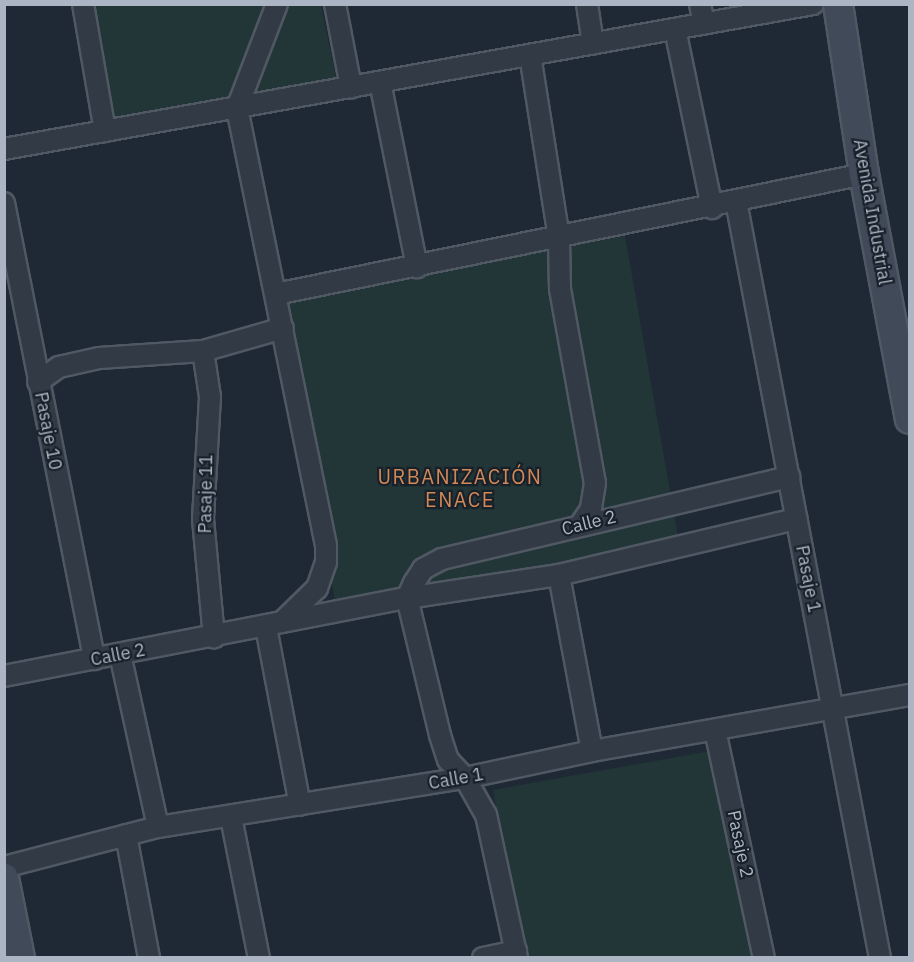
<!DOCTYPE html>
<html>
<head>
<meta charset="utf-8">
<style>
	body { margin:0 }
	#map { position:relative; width:914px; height:962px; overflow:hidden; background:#1f2935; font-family:"IBM Plex Sans",sans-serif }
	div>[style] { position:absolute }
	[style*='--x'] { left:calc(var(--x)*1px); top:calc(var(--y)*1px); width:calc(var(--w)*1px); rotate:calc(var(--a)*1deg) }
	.green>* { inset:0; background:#223637; transform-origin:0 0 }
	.roads { filter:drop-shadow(2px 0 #505864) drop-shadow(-2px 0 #505864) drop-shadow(0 2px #505864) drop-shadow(0 -2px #505864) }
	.street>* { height:20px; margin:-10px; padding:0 10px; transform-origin:10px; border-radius:10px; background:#323b45 }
	.secondary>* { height:28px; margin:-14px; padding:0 14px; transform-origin:14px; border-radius:14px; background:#404a58 }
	span { translate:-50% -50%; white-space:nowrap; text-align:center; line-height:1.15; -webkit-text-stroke:4.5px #18202a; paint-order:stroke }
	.street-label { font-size:18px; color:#acb5c3 }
	.neighbourhood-label { font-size:20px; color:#d28958; letter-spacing:1.5px }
	.frame { position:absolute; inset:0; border:6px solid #acb5c3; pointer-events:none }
</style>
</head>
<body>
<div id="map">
	<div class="green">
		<i style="clip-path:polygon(92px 5px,321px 5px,339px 92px,116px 131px)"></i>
		<i style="left:625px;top:236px;width:320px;height:349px;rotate:80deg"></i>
		<i style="clip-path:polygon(716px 750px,752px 957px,521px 957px,493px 790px)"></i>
	</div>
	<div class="roads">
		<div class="street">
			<i style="--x:83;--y:4;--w:129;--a:80.2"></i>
			<i style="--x:277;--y:4;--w:111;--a:111"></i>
			<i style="--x:237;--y:108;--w:446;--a:78.5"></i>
			<i style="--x:326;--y:545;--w:17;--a:90"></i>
			<i style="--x:326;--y:562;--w:28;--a:109"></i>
			<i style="--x:317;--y:588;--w:49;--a:135.8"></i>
			<i style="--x:335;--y:4;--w:85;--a:79.1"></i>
			<i style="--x:587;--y:4;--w:40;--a:81.5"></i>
			<i style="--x:700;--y:4;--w:20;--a:79"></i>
			<i style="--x:675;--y:29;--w:183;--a:78.3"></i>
			<i style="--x:530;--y:55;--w:185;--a:81"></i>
			<i style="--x:559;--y:238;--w:51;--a:88.9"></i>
			<i style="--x:560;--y:289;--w:197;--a:79.8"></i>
			<i style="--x:595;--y:483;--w:26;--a:99"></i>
			<i style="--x:591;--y:509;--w:18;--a:124"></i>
			<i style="--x:380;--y:82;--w:189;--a:78.7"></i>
			<i style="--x:4;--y:149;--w:822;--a:-10.16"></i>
			<i style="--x:736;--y:201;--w:771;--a:79.23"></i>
			<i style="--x:4;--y:203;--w:465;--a:78.8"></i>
			<i style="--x:276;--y:294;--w:600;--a:-11.53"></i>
			<i style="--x:203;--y:351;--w:47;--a:81.3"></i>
			<i style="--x:210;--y:397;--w:122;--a:93.3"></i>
			<i style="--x:203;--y:519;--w:119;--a:84.7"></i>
			<i style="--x:38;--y:382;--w:26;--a:-36"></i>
			<i style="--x:59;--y:367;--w:41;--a:-12.7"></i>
			<i style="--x:99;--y:358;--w:104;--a:-3.9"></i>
			<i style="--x:203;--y:351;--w:83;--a:-16"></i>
			<i style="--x:559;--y:575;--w:179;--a:79.4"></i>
			<i style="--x:266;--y:627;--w:181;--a:79.2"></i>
			<i style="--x:120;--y:654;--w:177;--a:77.6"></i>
			<i style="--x:4;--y:676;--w:410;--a:-11"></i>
			<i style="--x:407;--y:598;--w:154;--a:-8.6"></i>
			<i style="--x:559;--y:575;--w:244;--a:-13.3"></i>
			<i style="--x:715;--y:730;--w:233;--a:77.9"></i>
			<i style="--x:231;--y:817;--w:144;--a:78.8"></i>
			<i style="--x:126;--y:835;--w:125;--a:79.4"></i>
			<i style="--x:4;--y:867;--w:159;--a:-14.6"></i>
			<i style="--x:158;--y:827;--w:311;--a:-9.1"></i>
			<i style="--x:465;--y:778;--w:130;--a:-12"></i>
			<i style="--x:592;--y:751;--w:323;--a:-10"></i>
			<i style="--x:483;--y:958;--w:34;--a:-12"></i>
			<i style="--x:517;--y:958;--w:146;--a:-102.2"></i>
			<i style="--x:486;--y:815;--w:43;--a:-119.6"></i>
			<i style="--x:465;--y:778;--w:25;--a:-133"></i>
			<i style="--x:448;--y:760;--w:26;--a:-108"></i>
			<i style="--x:440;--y:735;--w:141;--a:-103.5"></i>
			<i style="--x:407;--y:598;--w:17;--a:-65"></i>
			<i style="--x:414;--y:583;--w:17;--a:-57"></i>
			<i style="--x:423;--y:569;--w:21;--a:-28"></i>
			<i style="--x:442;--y:559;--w:357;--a:-13.3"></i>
		</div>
		<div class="secondary">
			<i style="--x:838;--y:4;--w:172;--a:81.3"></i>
			<i style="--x:864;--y:174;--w:249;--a:79.4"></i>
			<i style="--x:4;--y:878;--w:82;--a:78.7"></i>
		</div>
	</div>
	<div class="street-label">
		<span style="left:872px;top:212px;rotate:80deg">Avenida Industrial</span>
		<span style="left:48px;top:431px;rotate:79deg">Pasaje 10</span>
		<span style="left:206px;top:494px;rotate:-89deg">Pasaje 11</span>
		<span style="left:589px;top:523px;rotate:-14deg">Calle 2</span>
		<span style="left:808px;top:579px;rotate:79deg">Pasaje 1</span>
		<span style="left:118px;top:655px;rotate:-11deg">Calle 2</span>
		<span style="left:456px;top:779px;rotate:-10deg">Calle 1</span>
		<span style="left:740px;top:844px;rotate:78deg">Pasaje 2</span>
	</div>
	<div class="neighbourhood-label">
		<span style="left:460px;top:488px">URBANIZACIÓN<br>ENACE</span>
	</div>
	<div class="frame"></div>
</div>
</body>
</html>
